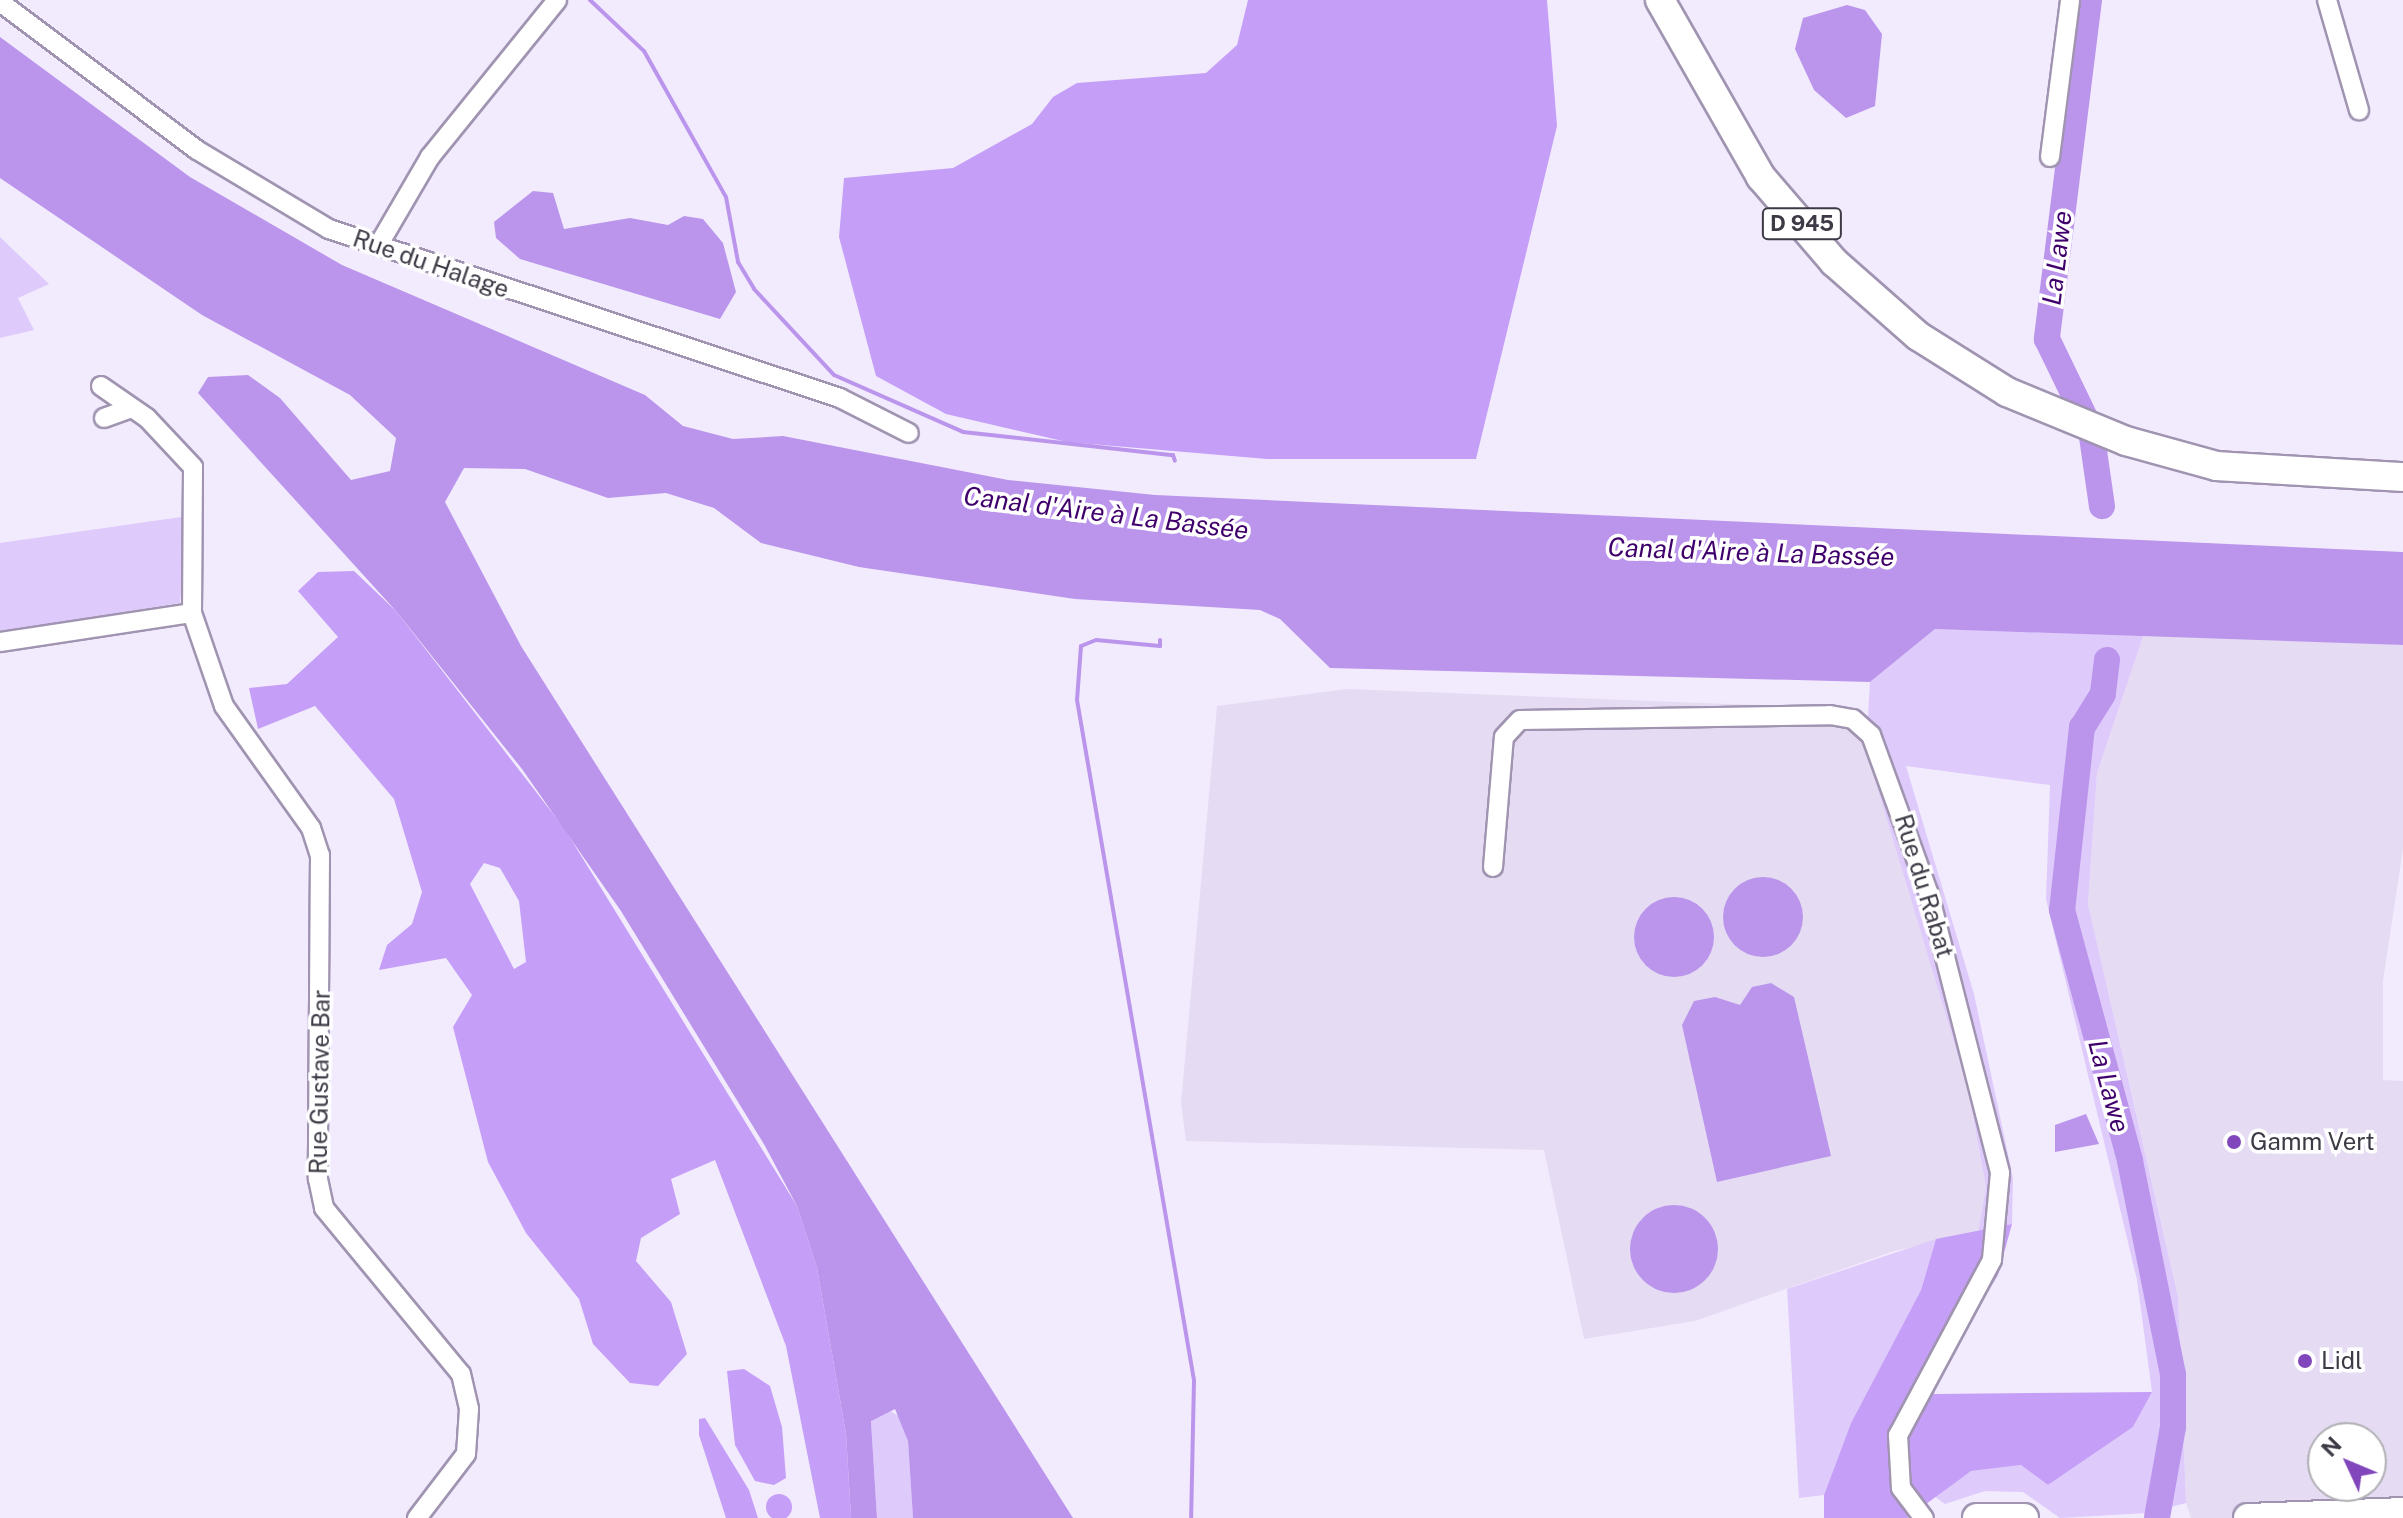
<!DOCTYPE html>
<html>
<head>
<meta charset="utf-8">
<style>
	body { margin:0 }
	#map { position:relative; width:2403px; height:1518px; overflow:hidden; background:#f2ebfe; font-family:"Public Sans",sans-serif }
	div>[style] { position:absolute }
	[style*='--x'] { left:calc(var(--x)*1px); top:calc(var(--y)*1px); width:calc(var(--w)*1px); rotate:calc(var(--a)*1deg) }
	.built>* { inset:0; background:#e5dcf3 }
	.green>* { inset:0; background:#decafb }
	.forest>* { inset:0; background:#c59ef7 }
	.round { border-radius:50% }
	.water>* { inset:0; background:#bb95ec }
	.stream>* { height:4px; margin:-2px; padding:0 2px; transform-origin:2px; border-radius:2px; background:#bb95ec }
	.river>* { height:26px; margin:-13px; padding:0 13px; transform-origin:13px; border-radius:13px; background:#bb95ec }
	.roads { filter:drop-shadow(2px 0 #a094b1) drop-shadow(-2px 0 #a094b1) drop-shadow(0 2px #a094b1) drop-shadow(0 -2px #a094b1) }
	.street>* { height:18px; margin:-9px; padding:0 9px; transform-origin:9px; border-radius:9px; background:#fff }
	.primary>* { height:28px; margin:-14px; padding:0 14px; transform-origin:14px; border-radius:14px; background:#fff }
	.dots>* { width:22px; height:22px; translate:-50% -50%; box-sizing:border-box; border:4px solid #fff; border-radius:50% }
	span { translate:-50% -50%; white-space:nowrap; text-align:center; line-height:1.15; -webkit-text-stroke:7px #fff; paint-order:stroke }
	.shield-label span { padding:2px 6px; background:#fff; border:2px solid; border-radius:6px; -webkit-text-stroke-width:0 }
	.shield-label { font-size:22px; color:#3d3945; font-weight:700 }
	.street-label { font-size:24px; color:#3d3945 }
	.poi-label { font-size:24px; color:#3d3945 }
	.left { translate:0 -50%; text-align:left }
	.water-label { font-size:26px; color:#40006c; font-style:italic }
	.north { position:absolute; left:2307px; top:1422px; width:80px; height:80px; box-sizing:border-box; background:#fff; border:2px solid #b1b0b5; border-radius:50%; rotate:314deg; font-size:22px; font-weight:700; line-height:32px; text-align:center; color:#3d3945 }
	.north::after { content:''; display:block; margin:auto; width:28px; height:36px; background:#8146bc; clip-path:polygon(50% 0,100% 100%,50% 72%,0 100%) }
</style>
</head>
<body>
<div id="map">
	<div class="built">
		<i style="clip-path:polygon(evenodd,2144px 634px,2403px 645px,2403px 849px,2383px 981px,2383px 1080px,2403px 1081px,2403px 1518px,2191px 1518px,2186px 1503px,2178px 1297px,2088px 904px,2097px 773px,2144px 634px,2323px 1438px,2371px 1438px,2371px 1486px,2323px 1486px,2323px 1438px)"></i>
		<i style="clip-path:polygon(1347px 689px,1854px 709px,1968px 1089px,1986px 1187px,1978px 1233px,1894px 1251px,1695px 1321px,1584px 1339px,1544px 1150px,1186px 1141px,1181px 1103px,1217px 706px)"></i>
	</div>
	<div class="green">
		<i style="clip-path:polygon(0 237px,49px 284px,18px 298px,34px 330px,0 338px)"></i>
		<i style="clip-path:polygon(188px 516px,180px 603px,0 632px,0 543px)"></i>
		<i style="clip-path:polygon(1935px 629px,2144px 634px,2097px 773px,2088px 904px,2178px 1297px,2186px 1503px,2147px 1513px,2060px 1518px,2023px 1492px,1985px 1491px,1945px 1504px,1931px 1494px,1971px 1471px,2021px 1465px,2048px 1485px,2133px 1427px,2152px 1392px,2137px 1280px,2046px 899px,2050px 785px,1906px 766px,1974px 994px,2013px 1178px,2012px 1224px,1978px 1233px,1986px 1187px,1968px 1089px,1866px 750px,1870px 682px)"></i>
		<i style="clip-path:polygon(1936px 1239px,1921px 1290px,1851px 1423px,1824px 1495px,1799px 1498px,1787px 1289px)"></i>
		<i style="clip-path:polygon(887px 1409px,903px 1419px,908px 1441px,913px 1518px,877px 1518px,871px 1420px)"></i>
	</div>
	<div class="forest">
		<i style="clip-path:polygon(1248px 0,1547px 0,1557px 126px,1476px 459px,1267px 459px,1067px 442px,946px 414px,876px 376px,839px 237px,844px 178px,953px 168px,1032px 124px,1053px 97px,1077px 83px,1206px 73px,1237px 45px)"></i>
		<i style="clip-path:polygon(evenodd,354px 571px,396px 611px,564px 828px,797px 1206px,817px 1268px,846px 1434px,851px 1518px,820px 1518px,786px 1346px,715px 1160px,671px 1179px,680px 1214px,641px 1238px,636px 1261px,671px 1302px,687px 1354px,658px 1386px,630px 1383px,593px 1344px,579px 1299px,526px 1233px,488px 1162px,453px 1027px,472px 995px,446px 958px,379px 970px,387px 945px,412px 924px,422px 892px,394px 799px,315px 706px,258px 729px,249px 688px,287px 684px,338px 637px,298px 591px,318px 572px,354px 571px,484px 863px,500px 868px,519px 901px,526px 962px,514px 969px,470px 884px,484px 863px)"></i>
		<i style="clip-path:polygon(2012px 1224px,1998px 1275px,1939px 1372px,1934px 1394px,2152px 1392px,2133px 1427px,2048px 1485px,2021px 1465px,1971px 1471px,1907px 1518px,1824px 1518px,1824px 1495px,1851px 1423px,1921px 1290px,1936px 1239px)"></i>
		<i style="clip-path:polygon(744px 1369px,770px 1386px,782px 1427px,786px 1478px,774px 1485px,755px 1481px,735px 1445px,727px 1371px)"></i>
		<i style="clip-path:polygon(705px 1418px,749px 1490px,758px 1518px,726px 1518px,699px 1435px,699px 1419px)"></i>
		<i class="round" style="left:766px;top:1494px;width:26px;height:26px"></i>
	</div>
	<div class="water">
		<i style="clip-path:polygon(1847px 5px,1865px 10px,1882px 34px,1875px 106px,1846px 118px,1814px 90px,1795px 49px,1803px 18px)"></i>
		<i style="clip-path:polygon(0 37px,190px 177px,342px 265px,645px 395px,683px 426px,733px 439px,783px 436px,1008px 480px,1155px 495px,2403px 552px,2403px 645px,1935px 629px,1870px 682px,1330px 668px,1280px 619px,1260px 610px,1075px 599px,859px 567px,761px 543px,714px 508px,666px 493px,608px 498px,525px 469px,464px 468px,445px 502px,521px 646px,1073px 1518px,913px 1518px,908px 1441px,895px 1409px,871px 1421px,877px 1518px,851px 1518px,846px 1434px,817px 1268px,797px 1206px,765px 1146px,621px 911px,522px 769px,396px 611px,198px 393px,208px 377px,248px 375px,280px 398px,351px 480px,390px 471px,396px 438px,350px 395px,202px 315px,0 178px)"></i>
		<i style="clip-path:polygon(533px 191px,553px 193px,564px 229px,630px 218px,668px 225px,684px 216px,703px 219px,723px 243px,736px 292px,720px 319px,520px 259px,496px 238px,494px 222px)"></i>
		<i class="round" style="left:1723px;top:877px;width:80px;height:80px"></i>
		<i class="round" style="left:1634px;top:897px;width:80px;height:80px"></i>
		<i style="clip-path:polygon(1771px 983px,1794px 997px,1831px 1156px,1717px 1182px,1682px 1025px,1694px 1001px,1715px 997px,1740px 1005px,1752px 987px)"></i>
		<i style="clip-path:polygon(2086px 1114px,2099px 1144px,2055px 1152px,2055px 1125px)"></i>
		<i class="round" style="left:1630px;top:1205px;width:88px;height:88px"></i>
	</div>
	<div class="stream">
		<i style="--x:590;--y:0;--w:74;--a:43.4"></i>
		<i style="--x:644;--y:51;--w:167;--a:60.7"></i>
		<i style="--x:726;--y:197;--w:66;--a:79.5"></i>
		<i style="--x:738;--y:262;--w:31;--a:59"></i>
		<i style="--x:754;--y:289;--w:117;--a:47.1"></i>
		<i style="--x:834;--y:375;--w:141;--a:23.8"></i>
		<i style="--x:963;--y:432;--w:211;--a:6.3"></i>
		<i style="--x:1173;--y:455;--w:6;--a:72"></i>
		<i style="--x:1160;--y:640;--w:6;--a:90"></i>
		<i style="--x:1160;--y:646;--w:64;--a:-174.6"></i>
		<i style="--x:1096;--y:640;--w:16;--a:158"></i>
		<i style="--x:1081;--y:646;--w:54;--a:94.2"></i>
		<i style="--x:1077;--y:700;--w:690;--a:80.24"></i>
		<i style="--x:1194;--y:1380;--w:138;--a:91.2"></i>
	</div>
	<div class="river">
		<i style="--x:2089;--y:0;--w:342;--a:97.1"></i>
		<i style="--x:2047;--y:339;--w:101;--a:64.2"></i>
		<i style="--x:2091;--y:430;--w:77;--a:81.8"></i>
		<i style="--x:2107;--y:660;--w:34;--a:97"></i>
		<i style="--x:2103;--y:694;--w:39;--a:122"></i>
		<i style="--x:2082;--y:727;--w:184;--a:96.2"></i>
		<i style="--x:2062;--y:910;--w:260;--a:74.8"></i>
		<i style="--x:2130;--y:1161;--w:218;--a:78.6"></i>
		<i style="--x:2173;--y:1375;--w:52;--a:90"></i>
		<i style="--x:2173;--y:1427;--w:92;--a:100"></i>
	</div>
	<div class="roads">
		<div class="street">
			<i style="--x:2327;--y:0;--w:115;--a:73.8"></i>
			<i style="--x:0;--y:2;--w:246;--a:36.9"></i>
			<i style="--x:197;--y:150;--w:154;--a:30.9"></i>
			<i style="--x:329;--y:229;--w:538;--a:18.3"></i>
			<i style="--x:840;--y:398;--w:77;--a:26.9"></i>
			<i style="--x:2050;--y:157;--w:158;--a:-82.7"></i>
			<i style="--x:378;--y:246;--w:103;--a:-59.7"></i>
			<i style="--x:430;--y:157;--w:202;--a:-51"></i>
			<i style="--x:104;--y:418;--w:29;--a:-20"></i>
			<i style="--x:192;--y:613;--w:98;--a:71"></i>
			<i style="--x:224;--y:706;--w:150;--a:54.5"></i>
			<i style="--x:311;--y:828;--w:28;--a:72"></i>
			<i style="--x:320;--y:855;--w:324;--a:90.4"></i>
			<i style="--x:318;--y:1179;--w:30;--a:78"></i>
			<i style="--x:324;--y:1208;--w:215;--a:50.5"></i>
			<i style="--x:461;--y:1374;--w:36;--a:77"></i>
			<i style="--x:469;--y:1409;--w:45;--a:93.8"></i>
			<i style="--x:466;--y:1454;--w:81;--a:127.4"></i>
			<i style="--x:0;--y:642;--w:194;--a:-8.6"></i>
			<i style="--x:192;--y:613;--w:146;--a:-89.6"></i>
			<i style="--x:193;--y:467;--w:67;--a:-133.2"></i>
			<i style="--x:147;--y:418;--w:56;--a:-145.2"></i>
			<i style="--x:1493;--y:867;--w:130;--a:-85.2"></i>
			<i style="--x:1504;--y:737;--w:23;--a:-47"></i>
			<i style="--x:1520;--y:720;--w:310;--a:-0.9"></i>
			<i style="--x:1830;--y:715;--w:23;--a:10"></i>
			<i style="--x:1853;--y:719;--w:24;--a:42"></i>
			<i style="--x:1871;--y:735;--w:169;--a:70"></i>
			<i style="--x:1929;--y:894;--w:288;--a:75.7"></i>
			<i style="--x:2000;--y:1173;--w:87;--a:95.3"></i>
			<i style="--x:1992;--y:1260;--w:199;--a:118.2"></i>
			<i style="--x:1898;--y:1435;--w:53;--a:86.8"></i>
			<i style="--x:1901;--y:1488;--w:38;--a:53"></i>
		</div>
		<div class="primary">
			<i style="--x:1660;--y:0;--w:204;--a:60.3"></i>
			<i style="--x:1761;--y:177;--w:112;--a:49.3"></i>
			<i style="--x:1834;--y:262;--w:112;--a:41.4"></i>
			<i style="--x:1918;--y:336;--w:105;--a:32.2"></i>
			<i style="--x:2007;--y:392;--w:129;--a:22.4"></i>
			<i style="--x:2126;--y:441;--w:94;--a:15.4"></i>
			<i style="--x:2217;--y:466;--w:186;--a:3.4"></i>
			<i style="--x:1977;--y:1518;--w:47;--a:0"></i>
			<i style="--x:2248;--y:1518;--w:155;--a:-2.2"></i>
		</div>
	</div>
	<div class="dots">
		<i style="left:2234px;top:1142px;background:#8146bc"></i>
		<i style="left:2305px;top:1361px;background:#8146bc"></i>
	</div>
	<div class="shield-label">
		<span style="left:1802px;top:224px">D 945</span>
	</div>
	<div class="street-label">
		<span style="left:431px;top:264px;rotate:19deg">Rue du Halage</span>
		<span style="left:1924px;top:886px;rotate:73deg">Rue du Rabat</span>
		<span style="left:320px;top:1082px;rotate:-89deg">Rue Gustave Bar</span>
	</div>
	<div class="poi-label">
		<span class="left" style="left:2250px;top:1142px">Gamm Vert</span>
		<span class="left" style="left:2321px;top:1361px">Lidl</span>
	</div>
	<div class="water-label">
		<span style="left:2057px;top:258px;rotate:-83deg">La Lawe</span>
		<span style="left:1106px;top:513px;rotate:7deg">Canal d'Aire à La Bassée</span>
		<span style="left:1751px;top:552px;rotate:2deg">Canal d'Aire à La Bassée</span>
		<span style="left:2109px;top:1086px;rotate:75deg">La Lawe</span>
	</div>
	<div class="north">N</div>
</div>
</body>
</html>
